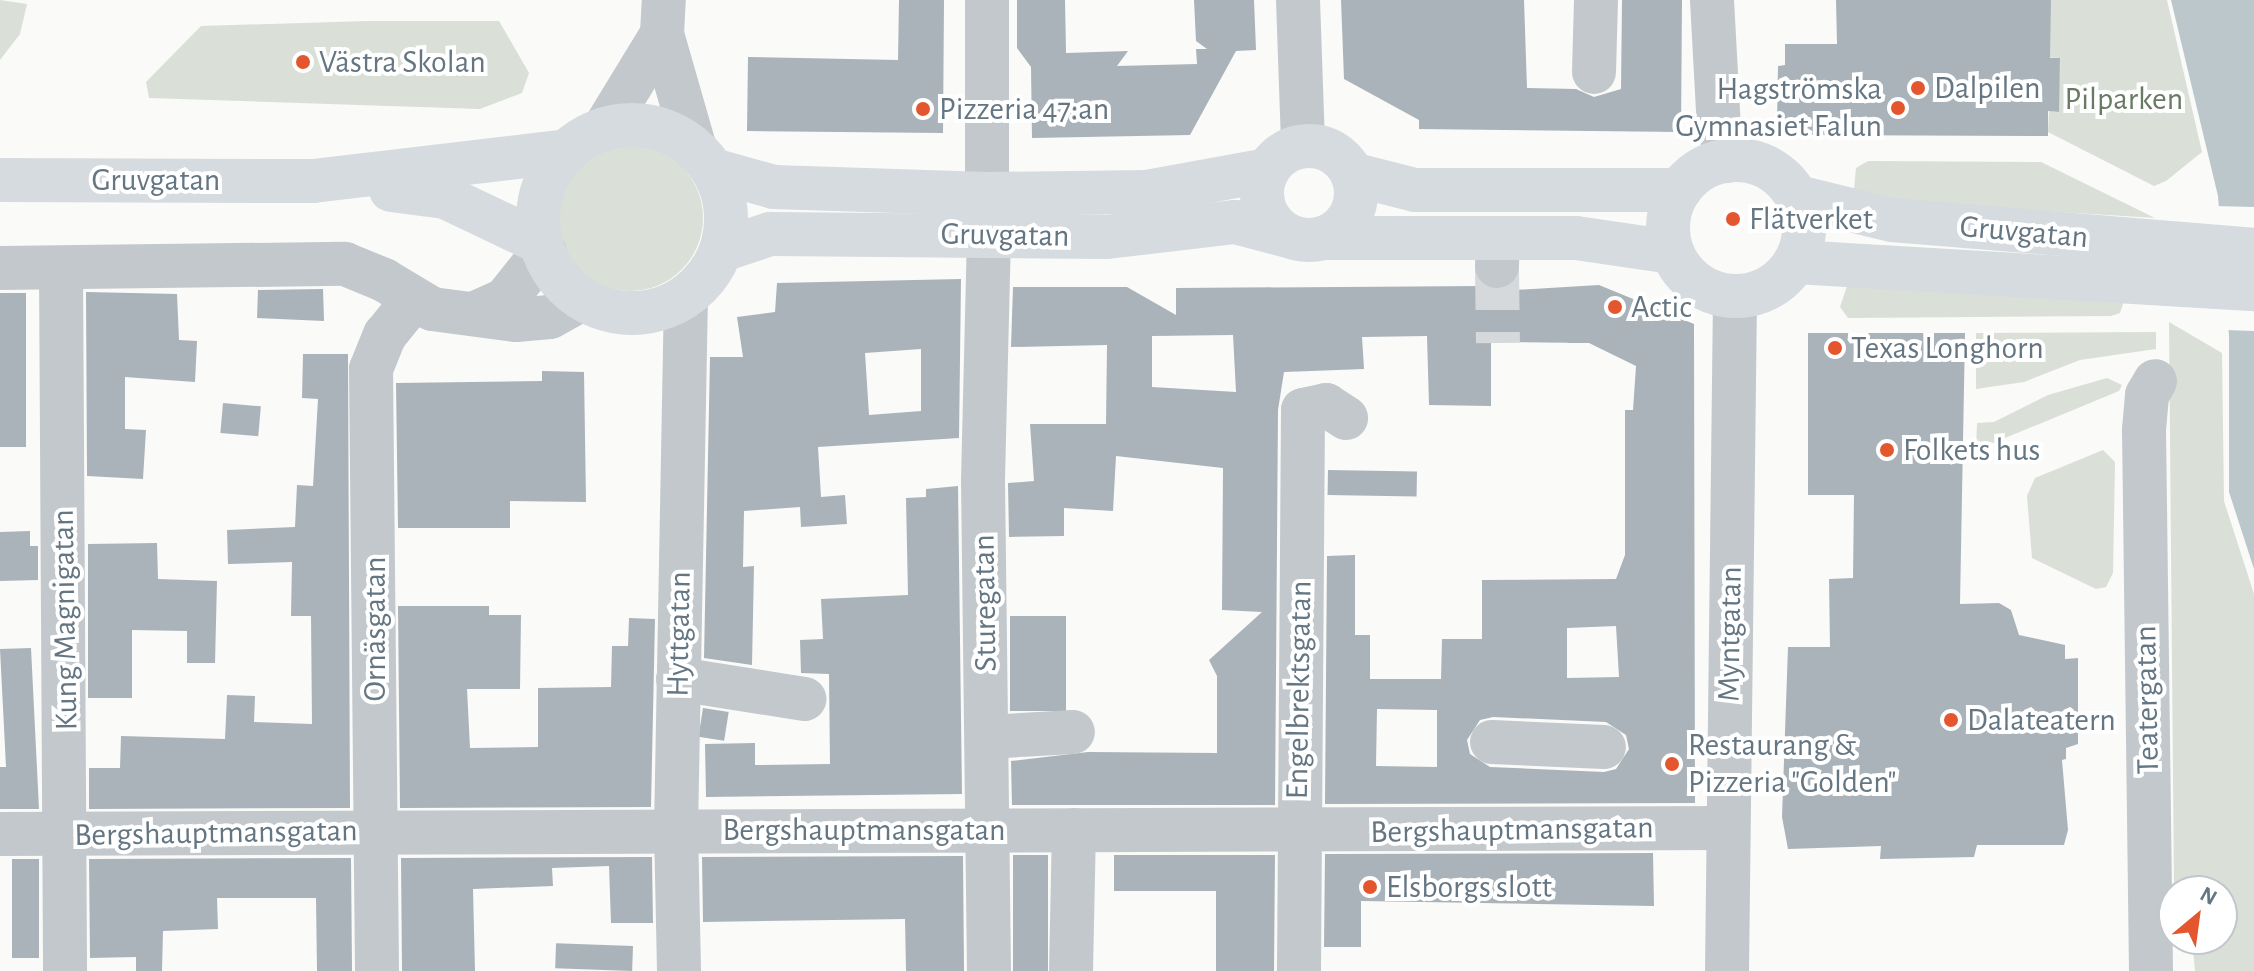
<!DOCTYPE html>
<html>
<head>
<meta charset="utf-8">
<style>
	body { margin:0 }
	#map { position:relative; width:2254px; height:971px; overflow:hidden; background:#fafaf8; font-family:"Alegreya Sans",sans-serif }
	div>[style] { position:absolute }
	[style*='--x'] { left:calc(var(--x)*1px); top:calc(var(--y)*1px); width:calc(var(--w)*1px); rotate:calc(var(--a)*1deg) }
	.green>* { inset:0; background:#dadfd7 }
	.round { border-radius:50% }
	.water>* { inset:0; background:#bbc7cb }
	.pier>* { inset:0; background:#fafaf8 }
	.building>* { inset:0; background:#aab3b9; transform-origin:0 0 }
	.minor-tunnel>* { height:44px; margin-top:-22px; transform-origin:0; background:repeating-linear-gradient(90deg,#d5d9db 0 44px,transparent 0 66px) }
	.minor>* { height:44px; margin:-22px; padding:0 22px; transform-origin:22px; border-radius:22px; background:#c3c8cc }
	.major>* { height:44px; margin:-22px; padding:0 22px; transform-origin:22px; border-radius:22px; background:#d6dbdf }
	.major>.ring { margin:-22px; padding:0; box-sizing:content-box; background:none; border:44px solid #d6dbdf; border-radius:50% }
	.dots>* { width:22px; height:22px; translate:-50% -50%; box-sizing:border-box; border:4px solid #fff; border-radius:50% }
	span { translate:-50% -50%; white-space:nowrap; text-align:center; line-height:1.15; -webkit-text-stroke:8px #fff; paint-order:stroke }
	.poi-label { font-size:32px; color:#657683 }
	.left { translate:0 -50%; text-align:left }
	.right { translate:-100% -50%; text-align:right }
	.park-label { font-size:32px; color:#687a64 }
	.street-label { font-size:32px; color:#657683 }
	.north { position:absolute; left:2158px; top:875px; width:80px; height:80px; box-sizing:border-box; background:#fff; border:2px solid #c1c8cd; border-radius:50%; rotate:29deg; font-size:22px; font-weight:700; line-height:32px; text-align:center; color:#657683 }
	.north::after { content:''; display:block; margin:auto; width:28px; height:36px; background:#e4572e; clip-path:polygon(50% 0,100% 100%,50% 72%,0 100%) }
</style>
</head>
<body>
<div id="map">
	<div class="green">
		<i style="clip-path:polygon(0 0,27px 4px,20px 34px,0 60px)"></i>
		<i style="clip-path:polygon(2048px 0,2167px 0,2202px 152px,2166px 181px,2154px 186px,2048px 132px,2049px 111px,2058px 112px,2060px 58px,2035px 57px,2050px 46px)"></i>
		<i style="clip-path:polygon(368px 21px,499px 21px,529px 73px,522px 93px,480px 109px,149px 98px,146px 82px,201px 26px)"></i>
		<i class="round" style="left:557px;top:145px;width:146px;height:146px"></i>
		<i style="clip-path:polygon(1868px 161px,2041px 162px,2155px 218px,1883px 201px,1854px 190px,1856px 168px)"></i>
		<i style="clip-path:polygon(1847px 286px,2122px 300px,2123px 304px,2120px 313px,2111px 316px,1848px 318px,1840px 307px)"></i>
		<i style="clip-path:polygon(2169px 322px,2222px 353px,2224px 501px,2254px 594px,2254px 971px,2195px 971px,2192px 939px,2222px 939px,2222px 891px,2174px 889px)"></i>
		<i style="clip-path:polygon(2156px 332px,2156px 349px,2080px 360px,2024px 382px,1976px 389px,1976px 333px)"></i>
		<i style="clip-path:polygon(2107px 378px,2122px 385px,2119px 391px,1976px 450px,1977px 423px,1994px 422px,2048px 395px)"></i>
		<i style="clip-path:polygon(2103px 450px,2115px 462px,2113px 573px,2106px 587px,2096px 589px,2032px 558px,2027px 496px,2035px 478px)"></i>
	</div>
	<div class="water">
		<i style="clip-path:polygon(2171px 0,2254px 0,2254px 569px,2229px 492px,2229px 336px,2218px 196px)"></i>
	</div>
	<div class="pier">
		<i style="clip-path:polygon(2215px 206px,2254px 207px,2254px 331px,2225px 330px)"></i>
	</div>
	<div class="building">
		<i style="clip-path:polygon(899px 0,944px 0,943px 133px,747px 131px,748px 57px,898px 60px)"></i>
		<i style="clip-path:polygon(1017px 0,1065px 0,1066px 53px,1128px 51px,1117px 66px,1197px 64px,1196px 49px,1207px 49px,1196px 41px,1194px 0,1254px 0,1256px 50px,1236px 51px,1190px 135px,1032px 138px,1031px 67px,1017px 48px)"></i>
		<i style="clip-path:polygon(1341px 0,1524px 0,1527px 88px,1576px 89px,1594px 97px,1621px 89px,1622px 0,1682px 0,1681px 132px,1419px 129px,1419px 120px,1344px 79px)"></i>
		<i style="clip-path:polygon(1836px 0,2051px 0,2050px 58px,2060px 58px,2059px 112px,2048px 111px,2048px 136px,1804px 135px,1803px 124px,1777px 123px,1778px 66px,1785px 65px,1785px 44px,1837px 44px)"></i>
		<i style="clip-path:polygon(evenodd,961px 279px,959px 438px,818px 447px,821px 497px,845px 495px,847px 524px,801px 527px,800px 507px,744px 511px,743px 567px,754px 566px,752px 665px,704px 658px,710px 357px,743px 357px,737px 317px,775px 312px,777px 283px,961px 279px,921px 349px,921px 411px,869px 415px,865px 353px,921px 349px)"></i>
		<i style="clip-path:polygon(evenodd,1599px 285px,1694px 324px,1695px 803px,1325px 804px,1327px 556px,1355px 555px,1355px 635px,1370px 635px,1370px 679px,1441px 679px,1442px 639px,1482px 639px,1482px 580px,1616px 579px,1625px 555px,1625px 410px,1633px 410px,1636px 366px,1589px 343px,1491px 342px,1491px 406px,1429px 405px,1427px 336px,1362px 337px,1364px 369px,1284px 372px,1278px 410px,1275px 805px,1012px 805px,1011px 761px,1088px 752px,1217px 753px,1217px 676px,1209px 660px,1262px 612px,1222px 610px,1223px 468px,1116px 456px,1113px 511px,1064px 508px,1064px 536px,1009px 537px,1008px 483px,1034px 481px,1030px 424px,1106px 424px,1107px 345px,1011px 347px,1013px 287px,1127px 287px,1176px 315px,1176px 288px,1483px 286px,1497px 291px,1599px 285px,1233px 335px,1236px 392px,1152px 387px,1152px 336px,1233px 335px,1599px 285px,1616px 626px,1619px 677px,1567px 678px,1567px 628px,1616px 626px,1599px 285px,1377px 709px,1437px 710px,1437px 767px,1376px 766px,1377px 709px,1599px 285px,1493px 717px,1606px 722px,1626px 735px,1629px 749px,1616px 769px,1604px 772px,1490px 767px,1470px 754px,1467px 740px,1480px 720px,1493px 717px)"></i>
		<i style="clip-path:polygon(323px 289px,324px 321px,257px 318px,258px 290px)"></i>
		<i style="clip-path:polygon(86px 292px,177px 294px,179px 340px,197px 341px,195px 382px,125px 377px,125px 429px,146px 430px,143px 479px,87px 476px)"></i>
		<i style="left:0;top:293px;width:26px;height:154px"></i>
		<i style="clip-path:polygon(1808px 333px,1965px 333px,1960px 604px,1999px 603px,2011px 610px,2019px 635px,2065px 645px,2065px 659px,2078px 658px,2078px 744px,2066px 748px,2066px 759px,2062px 760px,2068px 830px,2064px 845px,1977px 845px,1974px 857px,1880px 859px,1881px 846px,1788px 849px,1782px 817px,1788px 647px,1830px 647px,1829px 579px,1853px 578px,1854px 495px,1808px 495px)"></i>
		<i style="clip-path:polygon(303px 354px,348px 354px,350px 808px,89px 809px,89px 768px,120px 768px,121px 736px,225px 739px,227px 695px,255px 696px,254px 722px,312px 724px,311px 616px,291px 616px,292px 562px,228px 564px,227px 530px,295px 527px,297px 485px,313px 486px,318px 399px,302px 398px)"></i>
		<i style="clip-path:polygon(542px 371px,584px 372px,586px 502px,510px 501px,510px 528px,398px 528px,396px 383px,542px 381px)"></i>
		<i style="left:223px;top:403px;width:38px;height:30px;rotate:5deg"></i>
		<i style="left:1328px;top:470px;width:89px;height:25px;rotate:1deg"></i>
		<i style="clip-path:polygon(958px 486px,962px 794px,706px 797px,705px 744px,755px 743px,755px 765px,830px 764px,829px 674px,801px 673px,800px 640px,823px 639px,821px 599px,908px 595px,906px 498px,926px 497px,926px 489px)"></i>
		<i style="clip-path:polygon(30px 531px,30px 546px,38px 546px,38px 580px,0 581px,0 532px)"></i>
		<i style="clip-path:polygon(157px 543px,158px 579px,217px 581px,215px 663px,187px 663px,187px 631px,132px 630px,132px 698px,88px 698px,88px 544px)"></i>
		<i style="clip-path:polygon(398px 606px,489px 606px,489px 615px,521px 615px,520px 689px,467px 689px,470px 748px,538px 747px,538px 688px,611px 687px,612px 646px,628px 646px,629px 618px,655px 619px,651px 807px,400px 808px)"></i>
		<i style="left:1010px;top:616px;width:56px;height:95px"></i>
		<i style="clip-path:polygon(31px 648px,39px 809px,0 809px,0 767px,6px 767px,0 649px)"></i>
		<i style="left:703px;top:708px;width:26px;height:29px;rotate:9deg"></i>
		<i style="clip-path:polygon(1653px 853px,1654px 906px,1361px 901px,1361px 947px,1324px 947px,1325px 854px)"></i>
		<i style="left:1013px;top:855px;width:35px;height:116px"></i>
		<i style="clip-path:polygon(1114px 855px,1275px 855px,1274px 971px,1216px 971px,1216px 891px,1114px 891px)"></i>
		<i style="clip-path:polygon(963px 856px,964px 971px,906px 971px,905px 919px,703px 922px,702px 857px)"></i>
		<i style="clip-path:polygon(652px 857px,653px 923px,611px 923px,609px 866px,552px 868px,553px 886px,473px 889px,475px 971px,402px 971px,401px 858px)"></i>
		<i style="clip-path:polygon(351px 858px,352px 971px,317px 971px,316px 898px,217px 898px,218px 929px,163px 931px,162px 971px,136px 971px,136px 957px,90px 958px,89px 859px)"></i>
		<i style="left:12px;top:859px;width:27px;height:99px"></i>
		<i style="left:633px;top:946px;width:25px;height:77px;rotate:92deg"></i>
	</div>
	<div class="minor-tunnel">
		<i style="--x:1497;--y:266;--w:77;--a:89.3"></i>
	</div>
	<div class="minor">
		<i style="--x:987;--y:0;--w:194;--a:90"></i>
		<i style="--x:1298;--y:0;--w:146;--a:88"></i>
		<i style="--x:1712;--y:0;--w:128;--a:86.9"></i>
		<i style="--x:1719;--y:128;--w:34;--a:75"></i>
		<i style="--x:662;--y:34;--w:120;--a:74"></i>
		<i style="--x:1594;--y:72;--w:72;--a:-88.4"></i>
		<i style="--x:604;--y:129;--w:111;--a:-58.6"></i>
		<i style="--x:662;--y:34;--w:34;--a:-87"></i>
		<i style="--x:1497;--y:266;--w:26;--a:-88"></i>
		<i style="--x:0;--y:268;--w:345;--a:-0.7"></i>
		<i style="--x:345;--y:264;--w:42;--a:22.3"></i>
		<i style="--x:384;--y:280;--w:56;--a:31.1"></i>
		<i style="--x:432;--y:309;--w:85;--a:7.5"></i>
		<i style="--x:516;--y:320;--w:34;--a:-5"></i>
		<i style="--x:550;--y:317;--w:37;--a:-29"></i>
		<i style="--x:61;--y:268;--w:703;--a:89.67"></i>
		<i style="--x:473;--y:314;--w:35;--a:-24"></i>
		<i style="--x:505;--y:300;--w:63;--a:-51.5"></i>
		<i style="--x:678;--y:679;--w:128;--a:9"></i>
		<i style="--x:987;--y:737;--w:86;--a:-3.3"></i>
		<i style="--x:1492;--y:742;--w:112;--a:2.6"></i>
		<i style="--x:0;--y:834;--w:1727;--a:-0.2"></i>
		<i style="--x:377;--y:971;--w:602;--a:-90.57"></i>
		<i style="--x:371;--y:369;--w:37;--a:-68"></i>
		<i style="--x:385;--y:335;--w:45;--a:-51.3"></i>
		<i style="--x:679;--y:971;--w:141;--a:-91.2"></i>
		<i style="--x:676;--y:830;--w:533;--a:-88.93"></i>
		<i style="--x:989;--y:971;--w:491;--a:-90.7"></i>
		<i style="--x:983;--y:480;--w:244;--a:-88.6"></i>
		<i style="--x:1071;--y:971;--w:141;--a:-88.8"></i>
		<i style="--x:1299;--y:971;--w:561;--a:-89.59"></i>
		<i style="--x:1303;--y:410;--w:24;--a:-12"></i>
		<i style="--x:1326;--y:405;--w:24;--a:33"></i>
		<i style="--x:1727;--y:971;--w:674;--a:-89.32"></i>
		<i style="--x:2151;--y:971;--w:541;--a:-90.74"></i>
		<i style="--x:2144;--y:430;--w:35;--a:-85"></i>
		<i style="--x:2147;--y:395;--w:16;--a:-60"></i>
	</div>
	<div class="major">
		<i class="ring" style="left:538px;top:125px;width:144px;height:144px"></i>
		<i class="ring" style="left:1262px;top:146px;width:50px;height:50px"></i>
		<i class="ring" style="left:1668px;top:160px;width:92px;height:92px"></i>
		<i style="--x:713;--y:170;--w:63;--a:15.6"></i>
		<i style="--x:774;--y:187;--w:213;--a:1.9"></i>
		<i style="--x:987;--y:194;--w:160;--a:-0.7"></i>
		<i style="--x:1147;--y:192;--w:123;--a:-10.3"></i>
		<i style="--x:1352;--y:174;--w:65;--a:14.3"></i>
		<i style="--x:1415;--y:190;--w:265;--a:0"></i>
		<i style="--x:0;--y:180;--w:313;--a:0.2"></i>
		<i style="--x:313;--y:181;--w:256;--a:-6.7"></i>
		<i style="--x:391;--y:190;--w:54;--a:7.4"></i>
		<i style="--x:445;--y:197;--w:107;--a:25.4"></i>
		<i style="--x:1797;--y:197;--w:98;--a:13.6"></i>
		<i style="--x:1892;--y:220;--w:363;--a:4.7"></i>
		<i style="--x:1325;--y:238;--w:251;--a:0"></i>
		<i style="--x:1576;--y:238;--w:97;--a:8.3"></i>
		<i style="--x:722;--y:250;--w:51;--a:-18.4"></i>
		<i style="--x:770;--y:234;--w:337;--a:0.5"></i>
		<i style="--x:1107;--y:237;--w:129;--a:-6.7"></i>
		<i style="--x:1235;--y:222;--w:55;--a:14.8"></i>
		<i style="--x:1796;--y:262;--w:459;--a:3.4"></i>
	</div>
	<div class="dots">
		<i style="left:303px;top:62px;background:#e4572e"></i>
		<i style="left:1918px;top:88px;background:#e4572e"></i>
		<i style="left:1898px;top:108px;background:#e4572e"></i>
		<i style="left:923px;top:109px;background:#e4572e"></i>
		<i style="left:1733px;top:219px;background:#e4572e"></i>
		<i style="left:1615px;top:307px;background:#e4572e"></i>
		<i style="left:1835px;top:348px;background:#e4572e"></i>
		<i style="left:1887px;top:450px;background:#e4572e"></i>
		<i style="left:1951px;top:720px;background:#e4572e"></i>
		<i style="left:1672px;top:764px;background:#e4572e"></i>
		<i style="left:1370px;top:887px;background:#e4572e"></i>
	</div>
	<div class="poi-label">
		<span class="left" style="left:319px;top:62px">Västra Skolan</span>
		<span class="left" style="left:1934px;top:88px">Dalpilen</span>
		<span class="right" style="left:1882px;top:108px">Hagströmska<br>Gymnasiet Falun</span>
		<span class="left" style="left:939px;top:109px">Pizzeria 47:an</span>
		<span class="left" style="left:1749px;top:219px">Flätverket</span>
		<span class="left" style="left:1631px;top:307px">Actic</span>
		<span class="left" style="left:1851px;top:348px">Texas Longhorn</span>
		<span class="left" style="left:1903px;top:450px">Folkets hus</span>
		<span class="left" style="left:1967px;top:720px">Dalateatern</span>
		<span class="left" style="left:1688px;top:764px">Restaurang &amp;<br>Pizzeria "Golden"</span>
		<span class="left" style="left:1386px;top:887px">Elsborgs slott</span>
	</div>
	<div class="park-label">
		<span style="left:2124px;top:99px">Pilparken</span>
	</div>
	<div class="street-label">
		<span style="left:156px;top:180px">Gruvgatan</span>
		<span style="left:2024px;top:232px;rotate:5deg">Gruvgatan</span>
		<span style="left:1005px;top:235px;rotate:1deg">Gruvgatan</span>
		<span style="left:985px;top:603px;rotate:-91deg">Sturegatan</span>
		<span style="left:65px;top:620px;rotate:-91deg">Kung Magnigatan</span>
		<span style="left:375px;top:629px;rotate:-90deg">Ornäsgatan</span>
		<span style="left:679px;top:634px;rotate:-89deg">Hyttgatan</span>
		<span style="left:1730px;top:634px;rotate:-89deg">Myntgatan</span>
		<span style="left:1299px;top:690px;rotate:-89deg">Engelbrektsgatan</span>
		<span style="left:2147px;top:700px;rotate:-91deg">Teatergatan</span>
		<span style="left:864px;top:830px">Bergshauptmansgatan</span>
		<span style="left:1512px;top:830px;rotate:-1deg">Bergshauptmansgatan</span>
		<span style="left:216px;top:833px;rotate:-1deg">Bergshauptmansgatan</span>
	</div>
	<div class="north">N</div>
</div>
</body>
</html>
